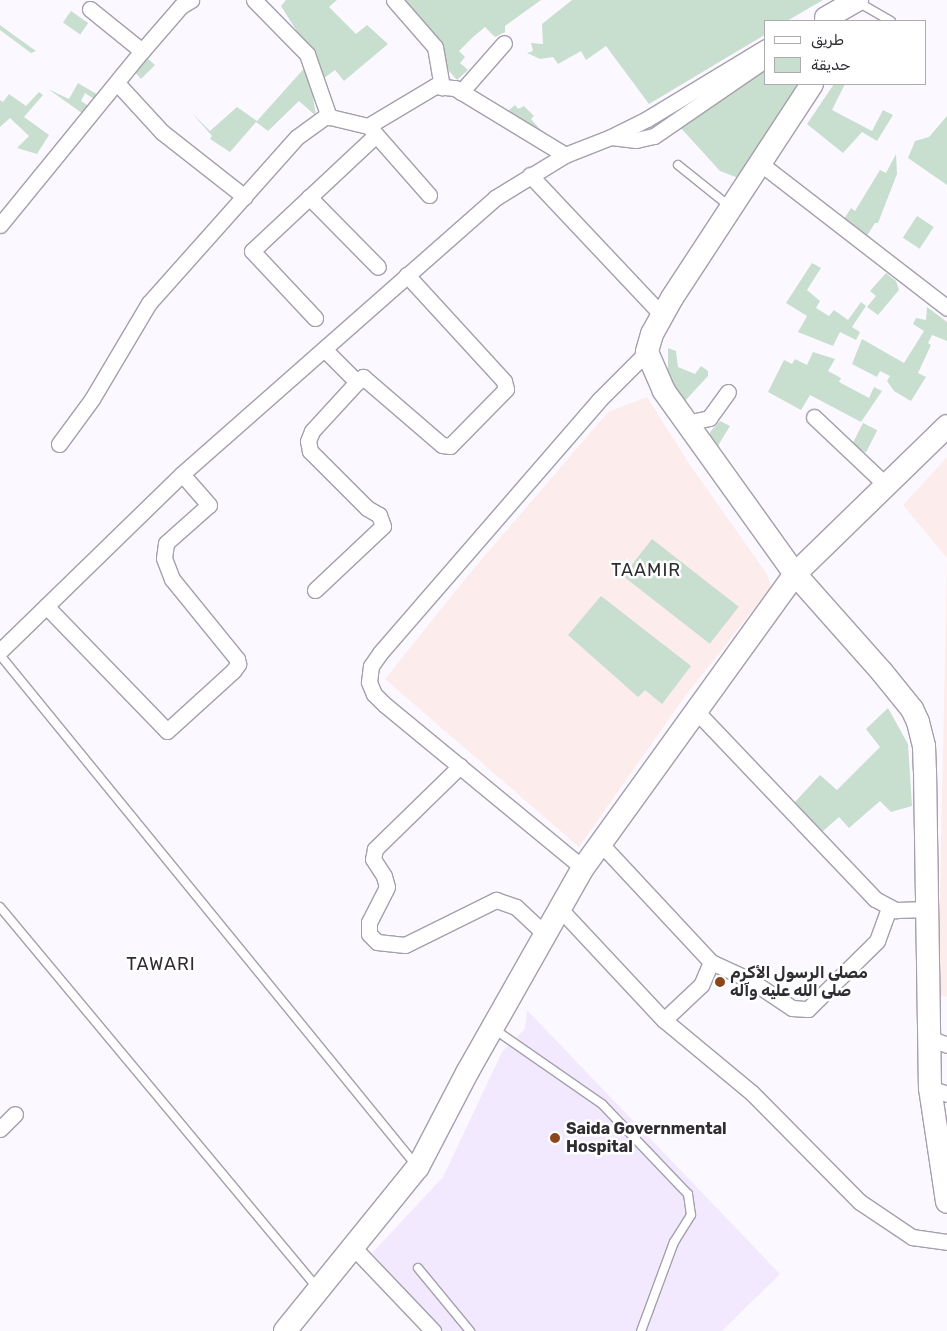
<!DOCTYPE html>
<html>
<head>
<meta charset="utf-8">
<style>
	body { margin:0 }
	#map { position:relative; width:947px; height:1331px; overflow:hidden; background:#fbf9ff; font-family:Rubik,"Noto Sans Arabic",sans-serif }
	div>[style] { position:absolute }
	[style*='--x'] { left:calc(var(--x)*1px); top:calc(var(--y)*1px); width:calc(var(--w)*1px); rotate:calc(var(--a)*1deg) }
	.built>* { inset:0; background:#f2e9ff }
	.education>* { inset:0; background:#fceceb }
	.green>* { inset:0; background:#c8decf; transform-origin:0 0 }
	.roads { filter:drop-shadow(1px 0 #a59fad) drop-shadow(-1px 0 #a59fad) drop-shadow(0 1px #a59fad) drop-shadow(0 -1px #a59fad) }
	.lane>* { height:8px; margin:-4px; padding:0 4px; transform-origin:4px; border-radius:4px; background:#fff }
	.street>* { height:15px; margin:-7.5px; padding:0 7.5px; transform-origin:7.5px; border-radius:7.5px; background:#fff }
	.secondary>* { height:22px; margin:-11px; padding:0 11px; transform-origin:11px; border-radius:11px; background:#fff }
	.dots>* { width:14px; height:14px; translate:-50% -50%; box-sizing:border-box; border:2px solid #fff; border-radius:50% }
	span { translate:-50% -50%; white-space:nowrap; text-align:center; line-height:1.15; -webkit-text-stroke:5px #fff; paint-order:stroke }
	.poi-label { font-size:16px; color:#2f2d33; font-weight:700 }
	.left { translate:0 -50%; text-align:left }
	.neighbourhood-label { font-size:18px; color:#2f2d33; letter-spacing:1px }
	.legend { position:absolute; left:764px; top:20px; width:162px; height:65px; box-sizing:border-box; background:#fff; border:1px solid #acabad; margin:0; padding:6px 9px; list-style:none; font-size:15px; color:#2f2d33 }
	.legend li { display:flex; align-items:center; gap:10px; height:25px }
	.legend b { width:25px; border:1px solid #acabad }
</style>
</head>
<body>
<div id="map">
	<div class="built">
		<i style="clip-path:polygon(527px 1010px,780px 1274px,722px 1331px,442px 1331px,372px 1253px,443px 1177px,502px 1052px,525px 1029px)"></i>
	</div>
	<div class="education">
		<i style="clip-path:polygon(647px 397px,690px 465px,767px 574px,771px 587px,683px 699px,579px 847px,385px 679px,470px 573px,608px 412px)"></i>
		<i style="clip-path:polygon(947px 457px,947px 997px,938px 994px,947px 558px,903px 505px)"></i>
	</div>
	<div class="green">
		<i style="clip-path:polygon(286px 0,337px 0,329px 7px,356px 34px,367px 25px,388px 44px,344px 81px,335px 70px,320px 81px,303px 41px,281px 6px)"></i>
		<i style="clip-path:polygon(387px 0,541px 0,505px 26px,505px 32px,495px 37px,485px 27px,473px 37px,459px 51px,465px 57px,460px 63px,468px 70px,457px 80px)"></i>
		<i style="clip-path:polygon(572px 0,823px 0,787px 21px,766px 21px,766px 34px,649px 104px,606px 46px,586px 60px,581px 51px,558px 64px,553px 57px,540px 59px,527px 53px,533px 51px,531px 43px,543px 44px,542px 24px)"></i>
		<i style="left:71px;top:11px;width:21px;height:14px;rotate:35deg"></i>
		<i style="clip-path:polygon(0 25px,15px 36px,36px 51px,31px 53px,0 30px)"></i>
		<i style="clip-path:polygon(146px 57px,155px 65px,141px 79px,134px 71px)"></i>
		<i style="clip-path:polygon(308px 64px,316px 116px,299px 101px,268px 131px,256px 122px,230px 152px,210px 139px,212px 136px,192px 113px,210px 131px,237px 107px,257px 121px)"></i>
		<i style="clip-path:polygon(766px 68px,766px 84px,804px 84px,741px 179px,720px 171px,679px 126px)"></i>
		<i style="clip-path:polygon(78px 83px,100px 96px,97px 101px,85px 93px,81px 101px,92px 108px,86px 116px,48px 89px,69px 99px)"></i>
		<i style="clip-path:polygon(834px 84px,845px 84px,832px 110px,872px 131px,883px 110px,893px 115px,877px 141px,862px 132px,843px 153px,807px 124px)"></i>
		<i style="clip-path:polygon(39px 92px,43px 95px,24px 117px,49px 135px,37px 154px,17px 148px,29px 136px,10px 118px,0 127px,0 100px,3px 102px,9px 94px,26px 106px)"></i>
		<i style="clip-path:polygon(515px 105px,518px 109px,524px 106px,534px 116px,531px 119px,546px 136px,508px 111px)"></i>
		<i style="clip-path:polygon(947px 116px,947px 185px,908px 158px,915px 141px,929px 137px)"></i>
		<i style="clip-path:polygon(896px 154px,897px 174px,878px 223px,875px 223px,865px 239px,841px 224px,851px 208px,855px 211px,880px 170px,886px 173px)"></i>
		<i style="left:917px;top:216px;width:20px;height:26px;rotate:33deg"></i>
		<i style="clip-path:polygon(812px 263px,821px 268px,807px 290px,820px 301px,816px 308px,829px 316px,834px 310px,848px 320px,861px 302px,866px 306px,852px 327px,860px 332px,856px 340px,840px 332px,833px 346px,798px 332px,807px 316px,786px 303px)"></i>
		<i style="clip-path:polygon(886px 273px,896px 281px,899px 290px,878px 315px,867px 307px,876px 296px,870px 291px)"></i>
		<i style="clip-path:polygon(927px 307px,947px 322px,947px 341px,932px 335px,928px 343px,931px 345px,918px 373px,926px 377px,911px 401px,894px 391px,887px 381px,890px 376px,880px 371px,877px 377px,852px 364px,862px 339px,904px 363px,924px 331px,913px 324px,916px 318px,926px 320px)"></i>
		<i style="clip-path:polygon(668px 348px,676px 351px,678px 367px,695px 374px,701px 366px,708px 371px,708px 376px,684px 402px,668px 383px)"></i>
		<i style="clip-path:polygon(813px 352px,835px 359px,828px 371px,841px 378px,839px 382px,869px 398px,874px 387px,882px 391px,861px 422px,810px 395px,801px 410px,768px 392px,784px 360px,792px 364px,795px 359px,807px 365px)"></i>
		<i style="clip-path:polygon(720px 421px,730px 426px,714px 452px,708px 445px,710px 432px)"></i>
		<i style="left:863px;top:423px;width:16px;height:25px;rotate:27deg"></i>
		<i style="left:652px;top:539px;width:110px;height:47px;rotate:38deg"></i>
		<i style="clip-path:polygon(601px 596px,691px 666px,662px 704px,645px 690px,638px 697px,568px 635px)"></i>
		<i style="clip-path:polygon(888px 708px,908px 744px,912px 806px,891px 812px,880px 801px,849px 828px,839px 817px,822px 832px,794px 803px,820px 775px,837px 790px,880px 747px,866px 729px)"></i>
	</div>
	<div class="roads">
		<div class="lane">
			<i style="--x:863;--y:5;--w:32;--a:30"></i>
			<i style="--x:678;--y:165;--w:65;--a:38.8"></i>
			<i style="--x:0;--y:655;--w:658;--a:50.8"></i>
			<i style="--x:0;--y:907;--w:495;--a:50.2"></i>
			<i style="--x:494;--y:1029;--w:131;--a:34.8"></i>
			<i style="--x:602;--y:1104;--w:124;--a:46.3"></i>
			<i style="--x:688;--y:1194;--w:21;--a:82"></i>
			<i style="--x:691;--y:1215;--w:32;--a:122"></i>
			<i style="--x:674;--y:1242;--w:95;--a:110.3"></i>
			<i style="--x:418;--y:1268;--w:82;--a:50.5"></i>
		</div>
		<div class="street">
			<i style="--x:254;--y:0;--w:76;--a:45.5"></i>
			<i style="--x:307;--y:54;--w:67;--a:70.8"></i>
			<i style="--x:394;--y:0;--w:62;--a:48.9"></i>
			<i style="--x:435;--y:47;--w:41;--a:80.1"></i>
			<i style="--x:90;--y:9;--w:67;--a:38.9"></i>
			<i style="--x:142;--y:51;--w:60;--a:-49.1"></i>
			<i style="--x:181;--y:6;--w:12;--a:-31"></i>
			<i style="--x:117;--y:83;--w:67;--a:47.4"></i>
			<i style="--x:162;--y:132;--w:105;--a:38.1"></i>
			<i style="--x:461;--y:92;--w:65;--a:-48.7"></i>
			<i style="--x:371;--y:129;--w:88;--a:48.7"></i>
			<i style="--x:611;--y:137;--w:25;--a:7"></i>
			<i style="--x:636;--y:140;--w:18;--a:-13"></i>
			<i style="--x:654;--y:136;--w:136;--a:-34.5"></i>
			<i style="--x:761;--y:164;--w:235;--a:37.7"></i>
			<i style="--x:530;--y:175;--w:192;--a:46.7"></i>
			<i style="--x:309;--y:197;--w:98;--a:45.4"></i>
			<i style="--x:0;--y:225;--w:225;--a:-50.8"></i>
			<i style="--x:315;--y:318;--w:92;--a:-133.2"></i>
			<i style="--x:252;--y:251;--w:170;--a:-43.1"></i>
			<i style="--x:324;--y:349;--w:47;--a:45"></i>
			<i style="--x:814;--y:417;--w:100;--a:43.4"></i>
			<i style="--x:686;--y:423;--w:24;--a:-12"></i>
			<i style="--x:709;--y:418;--w:32;--a:-54"></i>
			<i style="--x:59;--y:444;--w:56;--a:-53.7"></i>
			<i style="--x:92;--y:399;--w:112;--a:-59.3"></i>
			<i style="--x:149;--y:303;--w:222;--a:-48.3"></i>
			<i style="--x:297;--y:137;--w:36;--a:-36"></i>
			<i style="--x:326;--y:116;--w:43;--a:13.4"></i>
			<i style="--x:368;--y:126;--w:78;--a:-30.8"></i>
			<i style="--x:435;--y:86;--w:20;--a:6"></i>
			<i style="--x:455;--y:88;--w:129;--a:31.3"></i>
			<i style="--x:315;--y:590;--w:93;--a:-43.3"></i>
			<i style="--x:383;--y:526;--w:12;--a:-110"></i>
			<i style="--x:379;--y:515;--w:14;--a:-150"></i>
			<i style="--x:367;--y:508;--w:81;--a:-135"></i>
			<i style="--x:310;--y:451;--w:10;--a:-101"></i>
			<i style="--x:308;--y:441;--w:11;--a:-68"></i>
			<i style="--x:312;--y:431;--w:67;--a:-47.4"></i>
			<i style="--x:357;--y:382;--w:8;--a:-40"></i>
			<i style="--x:363;--y:377;--w:104;--a:40.7"></i>
			<i style="--x:442;--y:445;--w:8;--a:7"></i>
			<i style="--x:450;--y:446;--w:80;--a:-45.5"></i>
			<i style="--x:506;--y:389;--w:8;--a:-104"></i>
			<i style="--x:504;--y:381;--w:144;--a:-132.5"></i>
			<i style="--x:46;--y:606;--w:174;--a:45.9"></i>
			<i style="--x:167;--y:731;--w:89;--a:-42.3"></i>
			<i style="--x:233;--y:671;--w:9;--a:-54"></i>
			<i style="--x:238;--y:664;--w:5;--a:-101"></i>
			<i style="--x:237;--y:659;--w:103;--a:-129.1"></i>
			<i style="--x:172;--y:579;--w:22;--a:-111"></i>
			<i style="--x:164;--y:558;--w:15;--a:-82"></i>
			<i style="--x:166;--y:543;--w:57;--a:-41.5"></i>
			<i style="--x:209;--y:505;--w:41;--a:-131.1"></i>
			<i style="--x:0;--y:651;--w:254;--a:-44.2"></i>
			<i style="--x:182;--y:474;--w:417;--a:-41.4"></i>
			<i style="--x:495;--y:198;--w:82;--a:-31.6"></i>
			<i style="--x:565;--y:155;--w:49;--a:-21.4"></i>
			<i style="--x:611;--y:137;--w:40;--a:-26.6"></i>
			<i style="--x:647;--y:119;--w:139;--a:-31.2"></i>
			<i style="--x:696;--y:711;--w:260;--a:46.4"></i>
			<i style="--x:875;--y:899;--w:24;--a:28"></i>
			<i style="--x:896;--y:910;--w:32;--a:-2"></i>
			<i style="--x:460;--y:766;--w:119;--a:135.7"></i>
			<i style="--x:375;--y:849;--w:10;--a:101"></i>
			<i style="--x:373;--y:859;--w:20;--a:57"></i>
			<i style="--x:384;--y:876;--w:11;--a:75"></i>
			<i style="--x:387;--y:887;--w:39;--a:117"></i>
			<i style="--x:369;--y:922;--w:12;--a:90"></i>
			<i style="--x:369;--y:934;--w:11;--a:45"></i>
			<i style="--x:377;--y:942;--w:28;--a:6"></i>
			<i style="--x:405;--y:945;--w:102;--a:-26.3"></i>
			<i style="--x:496;--y:900;--w:21;--a:19"></i>
			<i style="--x:516;--y:907;--w:41;--a:43"></i>
			<i style="--x:601;--y:844;--w:161;--a:47"></i>
			<i style="--x:711;--y:962;--w:25;--a:113"></i>
			<i style="--x:701;--y:985;--w:51;--a:136.6"></i>
			<i style="--x:583;--y:868;--w:256;--a:-140.5"></i>
			<i style="--x:385;--y:705;--w:16;--a:-135"></i>
			<i style="--x:374;--y:694;--w:13;--a:-113"></i>
			<i style="--x:369;--y:682;--w:16;--a:-83"></i>
			<i style="--x:371;--y:666;--w:16;--a:-55"></i>
			<i style="--x:380;--y:653;--w:336;--a:-49.1"></i>
			<i style="--x:600;--y:399;--w:66;--a:-45"></i>
			<i style="--x:561;--y:910;--w:151;--a:46.9"></i>
			<i style="--x:664;--y:1020;--w:114;--a:39.7"></i>
			<i style="--x:752;--y:1093;--w:153;--a:45.3"></i>
			<i style="--x:860;--y:1202;--w:63;--a:33.9"></i>
			<i style="--x:912;--y:1237;--w:35;--a:8"></i>
			<i style="--x:711;--y:962;--w:43;--a:24.8"></i>
			<i style="--x:750;--y:980;--w:50;--a:33.7"></i>
			<i style="--x:792;--y:1008;--w:16;--a:4"></i>
			<i style="--x:808;--y:1009;--w:97;--a:-44.6"></i>
			<i style="--x:877;--y:941;--w:35;--a:-70"></i>
			<i style="--x:929;--y:1038;--w:19;--a:21"></i>
			<i style="--x:930;--y:1088;--w:18;--a:19"></i>
			<i style="--x:0;--y:1129;--w:21;--a:-45"></i>
			<i style="--x:354;--y:1248;--w:115;--a:46.4"></i>
		</div>
		<div class="secondary">
			<i style="--x:826;--y:18;--w:36;--a:-30"></i>
			<i style="--x:812;--y:84;--w:256;--a:123.2"></i>
			<i style="--x:672;--y:298;--w:41;--a:119.1"></i>
			<i style="--x:652;--y:334;--w:19;--a:106"></i>
			<i style="--x:647;--y:352;--w:43;--a:66.4"></i>
			<i style="--x:664;--y:391;--w:225;--a:54.4"></i>
			<i style="--x:795;--y:574;--w:131;--a:48.4"></i>
			<i style="--x:882;--y:672;--w:48;--a:51"></i>
			<i style="--x:912;--y:709;--w:14;--a:65"></i>
			<i style="--x:918;--y:722;--w:25;--a:76"></i>
			<i style="--x:924;--y:746;--w:25;--a:88"></i>
			<i style="--x:925;--y:771;--w:317;--a:89.1"></i>
			<i style="--x:930;--y:1088;--w:115;--a:81.5"></i>
			<i style="--x:285;--y:1331;--w:211;--a:-51"></i>
			<i style="--x:418;--y:1167;--w:108;--a:-62.5"></i>
			<i style="--x:468;--y:1071;--w:233;--a:-60.5"></i>
			<i style="--x:583;--y:868;--w:362;--a:-54.2"></i>
			<i style="--x:795;--y:574;--w:212;--a:-44.2"></i>
		</div>
	</div>
	<div class="dots">
		<i style="left:720px;top:982px;background:#8b471c"></i>
		<i style="left:555px;top:1138px;background:#8b471c"></i>
	</div>
	<div class="poi-label">
		<span class="left" style="left:730px;top:982px">مصلى الرسول الأكرم<br>صلى الله عليه وآله</span>
		<span class="left" style="left:566px;top:1138px">Saida Governmental<br>Hospital</span>
	</div>
	<div class="neighbourhood-label">
		<span style="left:646px;top:570px">TAAMIR</span>
		<span style="left:161px;top:964px">TAWARI</span>
	</div>
	<ul class="legend">
	<li><b style="height:6px;background:#fff"></b>طريق</li>
	<li><b style="height:14px;background:#c8decf"></b>حديقة</li>
	</ul>
</div>
</body>
</html>
